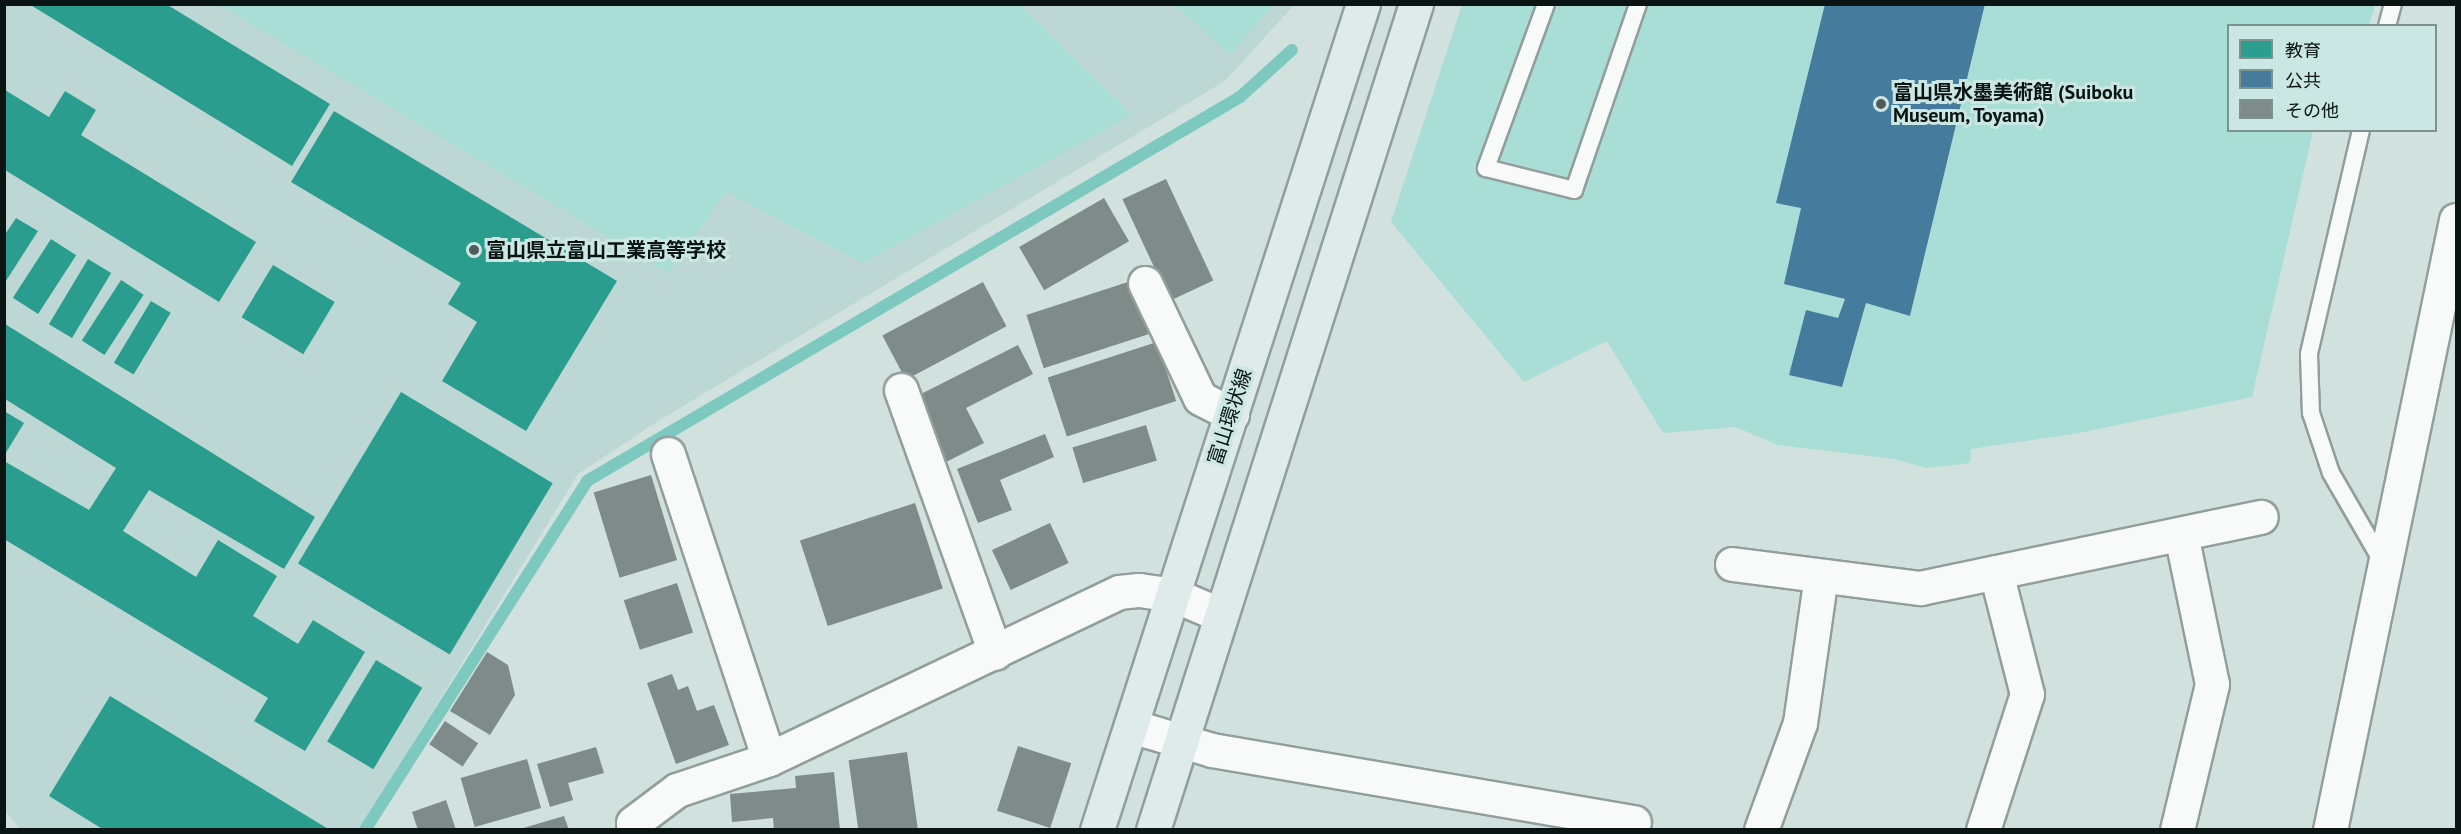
<!DOCTYPE html>
<html>
<head>
<meta charset="utf-8">
<style>
	body { margin:0 }
	#map { position:relative; width:2461px; height:834px; overflow:hidden; background:#d1e1de; font-family:"PT Sans","Noto Sans JP",sans-serif }
	div>[style] { position:absolute }
	[style*='--x'] { left:calc(var(--x)*1px); top:calc(var(--y)*1px); width:calc(var(--w)*1px); rotate:calc(var(--a)*1deg) }
	.built>* { inset:0; background:#bdd8d4 }
	.green>* { inset:0; background:#a9ded6 }
	.schools>* { inset:0; background:#2a9d8f; transform-origin:0 0 }
	.public>* { inset:0; background:#457b9d }
	.stream>* { height:12px; margin:-6px; padding:0 6px; transform-origin:6px; border-radius:6px; background:#7dc8bf }
	.building>* { inset:0; background:#7f8b89; transform-origin:0 0 }
	.roads { filter:drop-shadow(2px 0 #929e9c) drop-shadow(-2px 0 #929e9c) drop-shadow(0 2px #929e9c) drop-shadow(0 -2px #929e9c) }
	.service>* { height:16px; margin:-8px; padding:0 8px; transform-origin:8px; border-radius:8px; background:#f8fafa }
	.minor>* { height:33px; margin:-16.5px; padding:0 16.5px; transform-origin:16.5px; border-radius:16.5px; background:#f8fafa }
	.primary>* { height:33px; margin:-16.5px; padding:0 16.5px; transform-origin:16.5px; border-radius:16.5px; background:#deebea }
	.dots>* { width:16px; height:16px; translate:-50% -50%; box-sizing:border-box; border:3px solid #cbe7e3; border-radius:50% }
	span { translate:-50% -50%; white-space:nowrap; text-align:center; line-height:1.15; -webkit-text-stroke:6px #cbe7e3; paint-order:stroke }
	.poi-label { font-size:20px; color:#0a1412; font-weight:700 }
	.left { translate:0 -50%; text-align:left }
	.street-label { font-size:20px; color:#0a1412 }
	.frame { position:absolute; inset:0; border:6px solid #0a1412; pointer-events:none }
	.legend { position:absolute; left:2227px; top:24px; width:210px; height:108px; box-sizing:border-box; background:#cbe7e3; border:2px solid #7e938f; margin:0; padding:8px 10px; list-style:none; font-size:18px; color:#0a1412 }
	.legend li { display:flex; align-items:center; gap:12px; height:30px }
	.legend b { width:30px; border:2px solid #7e938f }
</style>
</head>
<body>
<div id="map">
	<div class="built">
		<i style="clip-path:polygon(4px 5px,1294px 5px,1225px 81px,660px 420px,578px 474px,360px 830px,20px 829px,5px 811px)"></i>
	</div>
	<div class="green">
		<i style="clip-path:polygon(219px 5px,1020px 5px,1132px 115px,863px 263px,726px 192px,669px 273px)"></i>
		<i style="clip-path:polygon(1175px 5px,1272px 5px,1231px 55px)"></i>
		<i style="clip-path:polygon(1462px 5px,1825px 5px,1777px 202px,1801px 208px,1784px 284px,1845px 299px,1838px 318px,1842px 387px,1866px 303px,1910px 316px,1985px 5px,2375px 5px,2369px 25px,2228px 26px,2228px 130px,2313px 131px,2252px 397px,2079px 433px,1971px 449px,1970px 463px,1927px 468px,1894px 459px,1778px 445px,1736px 427px,1663px 433px,1607px 341px,1524px 382px,1391px 222px)"></i>
	</div>
	<div class="schools">
		<i style="clip-path:polygon(29px 4px,166px 4px,330px 104px,292px 166px)"></i>
		<i style="clip-path:polygon(5px 90px,49px 117px,65px 91px,96px 110px,81px 135px,256px 242px,219px 302px,5px 170px)"></i>
		<i style="clip-path:polygon(334px 111px,617px 281px,526px 431px,442px 381px,477px 322px,448px 304px,461px 283px,291px 182px)"></i>
		<i style="clip-path:polygon(16px 218px,38px 231px,4px 284px,4px 236px)"></i>
		<i style="left:51px;top:239px;width:30px;height:70px;rotate:33deg"></i>
		<i style="left:88px;top:259px;width:27px;height:76px;rotate:31deg"></i>
		<i style="left:273px;top:265px;width:72px;height:61px;rotate:31deg"></i>
		<i style="left:121px;top:280px;width:27px;height:72px;rotate:33deg"></i>
		<i style="left:151px;top:301px;width:23px;height:72px;rotate:31deg"></i>
		<i style="clip-path:polygon(5px 324px,315px 517px,284px 569px,149px 490px,123px 531px,196px 577px,218px 540px,277px 576px,253px 616px,298px 644px,313px 620px,365px 652px,305px 751px,254px 721px,268px 698px,4px 539px,4px 461px,89px 510px,116px 468px,5px 399px)"></i>
		<i style="left:401px;top:392px;width:177px;height:200px;rotate:31deg"></i>
		<i style="clip-path:polygon(4px 411px,24px 423px,4px 456px)"></i>
		<i style="left:376px;top:660px;width:54px;height:95px;rotate:31deg"></i>
		<i style="clip-path:polygon(110px 696px,330px 830px,104px 830px,49px 796px)"></i>
	</div>
	<div class="public">
		<i style="clip-path:polygon(1825px 4px,1985px 4px,1910px 316px,1866px 303px,1842px 387px,1789px 375px,1806px 310px,1838px 318px,1845px 299px,1784px 284px,1801px 208px,1776px 203px)"></i>
	</div>
	<div class="stream">
		<i style="--x:365;--y:830;--w:414;--a:-57.5"></i>
		<i style="--x:587;--y:481;--w:758;--a:-30.46"></i>
		<i style="--x:1240;--y:97;--w:70;--a:-42.1"></i>
	</div>
	<div class="building">
		<i style="left:1166px;top:179px;width:112px;height:48px;rotate:65deg"></i>
		<i style="left:1104px;top:198px;width:50px;height:98px;rotate:60deg"></i>
		<i style="left:1131px;top:281px;width:56px;height:110px;rotate:72deg"></i>
		<i style="left:983px;top:282px;width:50px;height:114px;rotate:62deg"></i>
		<i style="left:1157px;top:342px;width:62px;height:115px;rotate:72deg"></i>
		<i style="clip-path:polygon(1018px 345px,1033px 374px,966px 408px,984px 443px,944px 463px,911px 399px)"></i>
		<i style="left:1146px;top:425px;width:37px;height:77px;rotate:73deg"></i>
		<i style="clip-path:polygon(1045px 434px,1054px 457px,1000px 480px,1012px 510px,978px 523px,957px 469px)"></i>
		<i style="left:651px;top:475px;width:89px;height:60px;rotate:73deg"></i>
		<i style="left:915px;top:503px;width:90px;height:121px;rotate:72deg"></i>
		<i style="left:1050px;top:523px;width:44px;height:64px;rotate:65deg"></i>
		<i style="left:677px;top:583px;width:52px;height:56px;rotate:72deg"></i>
		<i style="clip-path:polygon(487px 652px,508px 665px,515px 695px,490px 735px,450px 711px)"></i>
		<i style="clip-path:polygon(672px 674px,678px 690px,688px 686px,697px 711px,714px 705px,729px 745px,676px 764px,647px 683px)"></i>
		<i style="left:445px;top:721px;width:40px;height:28px;rotate:34deg"></i>
		<i style="left:1018px;top:746px;width:56px;height:68px;rotate:18deg"></i>
		<i style="clip-path:polygon(596px 747px,604px 773px,568px 783px,573px 800px,550px 807px,537px 764px)"></i>
		<i style="left:907px;top:752px;width:79px;height:59px;rotate:82deg"></i>
		<i style="left:527px;top:759px;width:51px;height:69px;rotate:74deg"></i>
		<i style="clip-path:polygon(834px 772px,840px 830px,774px 830px,773px 818px,732px 822px,730px 794px,796px 788px,795px 776px)"></i>
		<i style="clip-path:polygon(446px 800px,456px 830px,418px 830px,412px 812px)"></i>
		<i style="clip-path:polygon(564px 816px,569px 830px,520px 830px,520px 829px)"></i>
	</div>
	<div class="roads">
		<div class="service">
			<i style="--x:1546;--y:4;--w:175;--a:110.1"></i>
			<i style="--x:1486;--y:168;--w:91;--a:14"></i>
			<i style="--x:1574;--y:190;--w:197;--a:-71"></i>
			<i style="--x:2387;--y:26;--w:23;--a:-75"></i>
			<i style="--x:2361;--y:130;--w:230;--a:103.1"></i>
			<i style="--x:2309;--y:354;--w:59;--a:88.1"></i>
			<i style="--x:2311;--y:413;--w:63;--a:71.6"></i>
			<i style="--x:2331;--y:473;--w:104;--a:60"></i>
		</div>
		<div class="minor">
			<i style="--x:1145;--y:283;--w:127;--a:64.4"></i>
			<i style="--x:1200;--y:398;--w:36;--a:27"></i>
			<i style="--x:901;--y:390;--w:279;--a:70.3"></i>
			<i style="--x:668;--y:454;--w:321;--a:71.7"></i>
			<i style="--x:1732;--y:564;--w:190;--a:7.3"></i>
			<i style="--x:1920;--y:588;--w:348;--a:-11.8"></i>
			<i style="--x:1131;--y:726;--w:84;--a:16.5"></i>
			<i style="--x:1212;--y:750;--w:428;--a:9.7"></i>
			<i style="--x:635;--y:830;--w:7;--a:-106"></i>
			<i style="--x:633;--y:823;--w:55;--a:-36.9"></i>
			<i style="--x:677;--y:790;--w:97;--a:-18.6"></i>
			<i style="--x:769;--y:759;--w:388;--a:-25.5"></i>
			<i style="--x:1119;--y:592;--w:20;--a:-6"></i>
			<i style="--x:1139;--y:590;--w:35;--a:8"></i>
			<i style="--x:1174;--y:595;--w:51;--a:23.1"></i>
			<i style="--x:1761;--y:830;--w:114;--a:-70"></i>
			<i style="--x:1800;--y:723;--w:148;--a:-81.9"></i>
			<i style="--x:1983;--y:830;--w:143;--a:-72.1"></i>
			<i style="--x:2027;--y:694;--w:126;--a:-104.3"></i>
			<i style="--x:2177;--y:830;--w:150;--a:-76.5"></i>
			<i style="--x:2212;--y:684;--w:153;--a:-101.7"></i>
			<i style="--x:2330;--y:830;--w:623;--a:-78.33"></i>
		</div>
		<div class="primary">
			<i style="--x:1097;--y:830;--w:868;--a:-72.15"></i>
			<i style="--x:1153;--y:830;--w:867;--a:-72.34"></i>
		</div>
	</div>
	<div class="dots">
		<i style="left:1881px;top:104px;background:#505c59"></i>
		<i style="left:474px;top:250px;background:#505c59"></i>
	</div>
	<div class="poi-label">
		<span class="left" style="left:1893px;top:104px">富山県水墨美術館 (Suiboku<br>Museum, Toyama)</span>
		<span class="left" style="left:486px;top:250px">富山県立富山工業高等学校</span>
	</div>
	<div class="street-label">
		<span style="left:1230px;top:417px;rotate:-72deg">富山環状線</span>
	</div>
	<div class="frame"></div>
	<ul class="legend">
	<li><b style="height:16px;background:#2a9d8f"></b>教育</li>
	<li><b style="height:16px;background:#457b9d"></b>公共</li>
	<li><b style="height:16px;background:#7f8b89"></b>その他</li>
	</ul>
</div>
</body>
</html>
